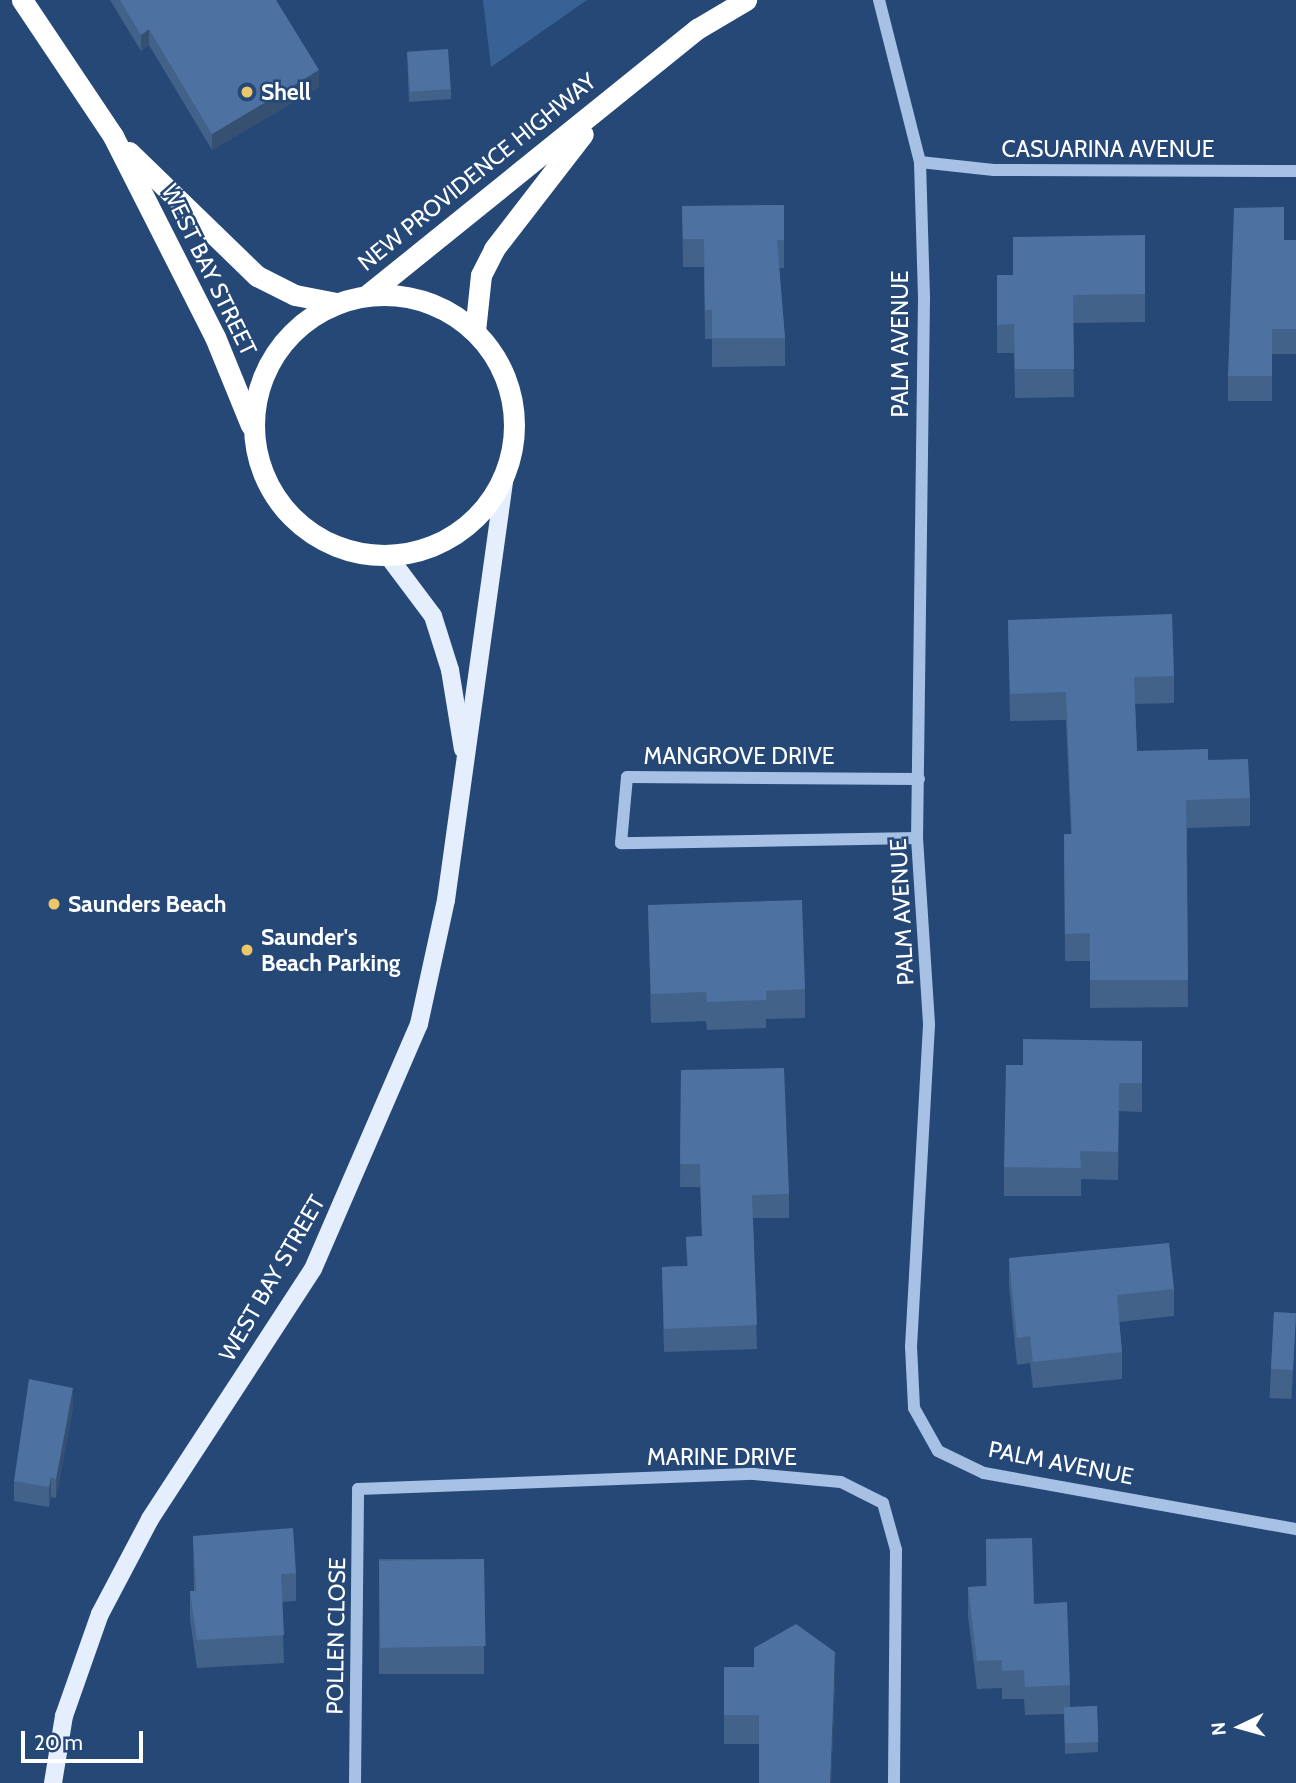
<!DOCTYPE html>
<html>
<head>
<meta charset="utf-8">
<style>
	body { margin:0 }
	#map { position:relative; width:1296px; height:1783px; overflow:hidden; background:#254877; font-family:Cabin,sans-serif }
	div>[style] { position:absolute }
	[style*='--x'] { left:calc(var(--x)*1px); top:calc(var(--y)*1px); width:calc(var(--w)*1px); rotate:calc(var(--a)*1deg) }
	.green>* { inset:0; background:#386295 }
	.minor>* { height:12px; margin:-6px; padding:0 6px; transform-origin:6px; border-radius:6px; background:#a6c1e3 }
	.major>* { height:18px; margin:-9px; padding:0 9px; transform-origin:9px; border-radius:9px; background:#e5eefc }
	.highway>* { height:21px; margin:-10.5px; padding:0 10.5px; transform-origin:10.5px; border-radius:10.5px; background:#fff }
	.highway>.ring { margin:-10.5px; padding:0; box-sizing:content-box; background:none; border:21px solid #fff; border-radius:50% }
	.wall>* { inset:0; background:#42628a; transform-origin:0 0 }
	.shaded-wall>* { inset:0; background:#365071 }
	.building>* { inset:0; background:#4d72a1; transform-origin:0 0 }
	.dots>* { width:19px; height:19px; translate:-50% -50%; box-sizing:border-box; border:4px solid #254877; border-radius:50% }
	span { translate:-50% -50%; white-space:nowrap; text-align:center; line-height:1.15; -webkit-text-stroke:5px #254877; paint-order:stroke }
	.poi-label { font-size:23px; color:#fff; font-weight:700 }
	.left { translate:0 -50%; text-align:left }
	.street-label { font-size:23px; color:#fff }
	.north { position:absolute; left:1205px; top:1692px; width:70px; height:70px; -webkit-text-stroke:5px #254877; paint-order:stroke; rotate:265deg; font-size:19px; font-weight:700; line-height:28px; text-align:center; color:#fff }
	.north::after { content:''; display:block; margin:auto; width:24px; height:32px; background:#fff; clip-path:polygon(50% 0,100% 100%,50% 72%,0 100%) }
	.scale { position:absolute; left:21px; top:1731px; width:122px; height:32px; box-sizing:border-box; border:4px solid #fff; border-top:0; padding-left:9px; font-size:21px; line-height:24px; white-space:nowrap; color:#fff; -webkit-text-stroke:5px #254877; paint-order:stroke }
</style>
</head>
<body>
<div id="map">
	<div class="green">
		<i style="clip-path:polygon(483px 0,587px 0,491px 67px)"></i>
	</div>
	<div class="minor">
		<i style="--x:879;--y:0;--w:167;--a:75.8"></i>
		<i style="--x:920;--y:162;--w:137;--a:88.3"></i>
		<i style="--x:924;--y:299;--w:539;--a:90.74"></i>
		<i style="--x:917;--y:838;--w:187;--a:86.3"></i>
		<i style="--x:929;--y:1025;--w:322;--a:93.2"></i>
		<i style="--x:911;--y:1346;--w:62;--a:87.2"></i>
		<i style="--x:914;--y:1408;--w:49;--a:60.8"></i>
		<i style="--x:938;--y:1451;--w:51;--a:25.6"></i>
		<i style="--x:984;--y:1473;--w:317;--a:10.2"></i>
		<i style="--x:920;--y:162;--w:74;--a:6.2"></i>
		<i style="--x:994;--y:170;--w:302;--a:0.2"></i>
		<i style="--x:917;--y:838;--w:296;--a:179"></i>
		<i style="--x:621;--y:843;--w:66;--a:-84.8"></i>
		<i style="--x:627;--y:777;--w:292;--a:0.4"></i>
		<i style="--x:355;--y:1783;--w:294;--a:-89.4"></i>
		<i style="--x:358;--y:1489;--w:396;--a:-2.2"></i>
		<i style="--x:754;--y:1474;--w:87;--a:5.3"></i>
		<i style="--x:841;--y:1482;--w:47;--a:26.6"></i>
		<i style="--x:883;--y:1503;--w:49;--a:74.5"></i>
		<i style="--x:896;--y:1550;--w:233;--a:90.5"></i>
	</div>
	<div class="major">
		<i style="--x:388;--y:556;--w:75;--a:53.1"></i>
		<i style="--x:433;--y:616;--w:57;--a:72.5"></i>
		<i style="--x:450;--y:670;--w:80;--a:80.7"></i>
		<i style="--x:53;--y:1783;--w:68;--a:-80.7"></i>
		<i style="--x:64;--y:1716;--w:108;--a:-70.6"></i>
		<i style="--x:100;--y:1614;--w:107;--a:-62.2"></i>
		<i style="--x:150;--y:1519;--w:298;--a:-56.9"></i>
		<i style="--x:313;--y:1269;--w:267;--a:-66.6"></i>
		<i style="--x:419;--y:1024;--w:127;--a:-77.7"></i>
		<i style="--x:446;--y:900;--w:435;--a:-82.1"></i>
	</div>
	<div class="highway">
		<i style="--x:22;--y:0;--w:164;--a:56.2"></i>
		<i style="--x:113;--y:136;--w:225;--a:63.1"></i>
		<i style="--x:215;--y:337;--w:95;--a:67.8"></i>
		<i style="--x:129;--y:152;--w:178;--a:44.1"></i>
		<i style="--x:257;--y:276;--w:42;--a:26.6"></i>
		<i style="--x:295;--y:295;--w:42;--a:11"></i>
		<i class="ring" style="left:254px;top:295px;width:239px;height:239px"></i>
		<i style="--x:366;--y:296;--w:425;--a:-38.9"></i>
		<i style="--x:697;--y:29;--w:57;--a:-30.6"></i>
		<i style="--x:475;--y:331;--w:56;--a:-83.9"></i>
		<i style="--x:481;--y:275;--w:29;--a:-63"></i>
		<i style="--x:494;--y:249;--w:145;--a:-52.3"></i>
	</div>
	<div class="wall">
		<i style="clip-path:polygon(110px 0,276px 0,319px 87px,212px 150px,149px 45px,141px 51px)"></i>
		<i style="clip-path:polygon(407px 52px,451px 89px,451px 99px,409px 102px)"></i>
		<i style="clip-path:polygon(784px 205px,784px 268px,779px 268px,785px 338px,785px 366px,712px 367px,712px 339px,705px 339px,704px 267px,683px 267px,682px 206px)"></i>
		<i style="clip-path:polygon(1145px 235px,1145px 322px,1073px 323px,1074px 397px,1015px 398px,1014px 353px,997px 353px,997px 275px,1013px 275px)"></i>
		<i style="clip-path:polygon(1284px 240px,1296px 240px,1296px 354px,1272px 354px,1272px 401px,1228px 401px,1228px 376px)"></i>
		<i style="clip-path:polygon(1008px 620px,1174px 676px,1174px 703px,1135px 704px,1137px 751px,1208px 760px,1250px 798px,1250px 826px,1187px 828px,1188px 1007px,1090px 1008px,1090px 961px,1065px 961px,1064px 834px,1071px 834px,1066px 720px,1010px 721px)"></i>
		<i style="clip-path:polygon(648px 905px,805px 989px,805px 1018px,766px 1019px,766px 1028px,707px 1030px,706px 1021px,651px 1023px)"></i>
		<i style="clip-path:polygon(1142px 1041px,1142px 1112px,1119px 1111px,1118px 1180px,1081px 1179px,1081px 1196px,1004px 1196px,1004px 1167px,1023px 1065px)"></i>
		<i style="clip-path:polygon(681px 1070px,789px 1194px,789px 1218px,753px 1218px,757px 1349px,664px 1352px,662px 1267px,687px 1266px,686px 1237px,702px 1236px,700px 1187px,680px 1187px)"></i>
		<i style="clip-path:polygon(1009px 1258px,1174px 1289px,1174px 1316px,1119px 1322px,1122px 1352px,1122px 1379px,1033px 1388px,1030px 1363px,1017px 1365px,1009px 1285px)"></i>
		<i style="left:1274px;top:1312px;width:22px;height:86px;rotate:3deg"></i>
		<i style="clip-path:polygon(73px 1407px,56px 1498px,51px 1497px,49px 1507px,14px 1501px,14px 1481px)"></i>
		<i style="clip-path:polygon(193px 1536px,296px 1573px,296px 1601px,282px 1602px,284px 1663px,197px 1668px,190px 1619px,190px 1591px,194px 1591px)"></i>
		<i style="clip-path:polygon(986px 1539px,1034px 1604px,1070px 1685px,1070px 1707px,1097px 1706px,1098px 1752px,1065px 1754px,1064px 1714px,1025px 1715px,1024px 1699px,1002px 1699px,1002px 1688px,977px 1689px,968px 1616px,968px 1587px,986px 1586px)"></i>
		<i style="left:484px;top:1559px;width:115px;height:105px;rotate:90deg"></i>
		<i style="clip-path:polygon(724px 1667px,835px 1681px,831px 1783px,759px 1783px,759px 1744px,724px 1744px)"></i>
	</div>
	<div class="shaded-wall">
		<i style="clip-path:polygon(149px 29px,149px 45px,141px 51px,141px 35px)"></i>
		<i style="clip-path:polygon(319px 70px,319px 87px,212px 150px,212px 134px)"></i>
		<i style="clip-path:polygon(73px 1388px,73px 1407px,56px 1498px,56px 1479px)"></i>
		<i style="clip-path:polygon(51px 1477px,51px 1497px,49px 1507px,49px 1487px)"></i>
		<i style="clip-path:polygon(835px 1652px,835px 1681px,831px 1783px,830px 1783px)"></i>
	</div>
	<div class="building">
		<i style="clip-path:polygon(120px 0,276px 0,319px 70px,212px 134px,149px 29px,141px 35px)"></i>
		<i style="left:448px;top:49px;width:40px;height:41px;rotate:86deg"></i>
		<i style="clip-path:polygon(784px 205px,784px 240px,777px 240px,785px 338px,712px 338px,712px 310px,705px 310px,704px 239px,683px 239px,682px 206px)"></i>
		<i style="clip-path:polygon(1284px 207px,1284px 240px,1296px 240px,1296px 329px,1272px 329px,1272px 376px,1228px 376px,1234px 208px)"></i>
		<i style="clip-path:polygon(1145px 235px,1145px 294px,1073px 295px,1074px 369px,1015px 369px,1014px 324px,997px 325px,997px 275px,1013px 275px,1013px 237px)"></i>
		<i style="clip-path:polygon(1172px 614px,1174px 676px,1134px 677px,1137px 751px,1208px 749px,1208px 760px,1248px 759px,1250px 798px,1186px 800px,1188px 980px,1090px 980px,1090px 933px,1065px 934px,1064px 834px,1072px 834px,1066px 692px,1010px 694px,1008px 620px)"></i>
		<i style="clip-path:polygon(802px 900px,805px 989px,766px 991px,766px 1000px,707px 1002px,706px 992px,651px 994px,648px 905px)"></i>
		<i style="clip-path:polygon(1023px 1039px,1142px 1041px,1142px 1083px,1119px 1083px,1118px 1152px,1080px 1151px,1081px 1168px,1004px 1167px,1006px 1065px,1023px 1065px)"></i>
		<i style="clip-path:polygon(784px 1068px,789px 1194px,752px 1195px,757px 1325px,664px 1329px,662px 1267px,688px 1266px,686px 1237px,702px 1236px,700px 1164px,680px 1164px,681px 1070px)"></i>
		<i style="clip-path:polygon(1169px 1243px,1174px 1289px,1117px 1295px,1122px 1352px,1033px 1362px,1030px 1336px,1017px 1338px,1009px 1258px)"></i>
		<i style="left:1274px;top:1312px;width:22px;height:57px;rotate:3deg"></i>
		<i style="clip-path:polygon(29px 1379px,73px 1388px,56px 1479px,51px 1477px,49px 1487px,14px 1481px)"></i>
		<i style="clip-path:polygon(293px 1528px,296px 1573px,281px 1574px,284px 1635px,197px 1640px,190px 1591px,196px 1591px,193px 1536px)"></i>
		<i style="clip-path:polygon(1032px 1538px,1034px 1604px,1067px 1602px,1070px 1685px,1025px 1687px,1024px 1670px,1002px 1671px,1002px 1660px,977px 1661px,968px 1587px,987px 1586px,986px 1539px)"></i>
		<i style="left:484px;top:1559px;width:87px;height:105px;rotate:89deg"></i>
		<i style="clip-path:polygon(796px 1624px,835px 1652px,830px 1783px,759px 1783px,759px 1715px,724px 1715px,724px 1667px,754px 1667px,754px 1648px)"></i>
		<i style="left:1097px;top:1706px;width:36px;height:33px;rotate:88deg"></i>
	</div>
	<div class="dots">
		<i style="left:247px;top:92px;background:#ecc76a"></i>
		<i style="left:54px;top:904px;background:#ecc76a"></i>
		<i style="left:247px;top:950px;background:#ecc76a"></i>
	</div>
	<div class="poi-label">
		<span class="left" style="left:261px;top:92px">Shell</span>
		<span class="left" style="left:68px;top:904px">Saunders Beach</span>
		<span class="left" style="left:261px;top:950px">Saunder's<br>Beach Parking</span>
	</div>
	<div class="street-label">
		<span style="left:1108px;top:149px">CASUARINA AVENUE</span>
		<span style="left:477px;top:172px;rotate:-39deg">NEW PROVIDENCE HIGHWAY</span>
		<span style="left:209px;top:270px;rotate:64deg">WEST BAY STREET</span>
		<span style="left:900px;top:344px;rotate:-90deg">PALM AVENUE</span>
		<span style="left:739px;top:756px">MANGROVE DRIVE</span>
		<span style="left:902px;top:912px;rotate:-93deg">PALM AVENUE</span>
		<span style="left:272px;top:1278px;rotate:-60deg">WEST BAY STREET</span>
		<span style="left:722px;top:1457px">MARINE DRIVE</span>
		<span style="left:1061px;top:1463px;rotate:11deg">PALM AVENUE</span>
		<span style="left:336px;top:1636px;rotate:-89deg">POLLEN CLOSE</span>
	</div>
	<div class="north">N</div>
	<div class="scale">20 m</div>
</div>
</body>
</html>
